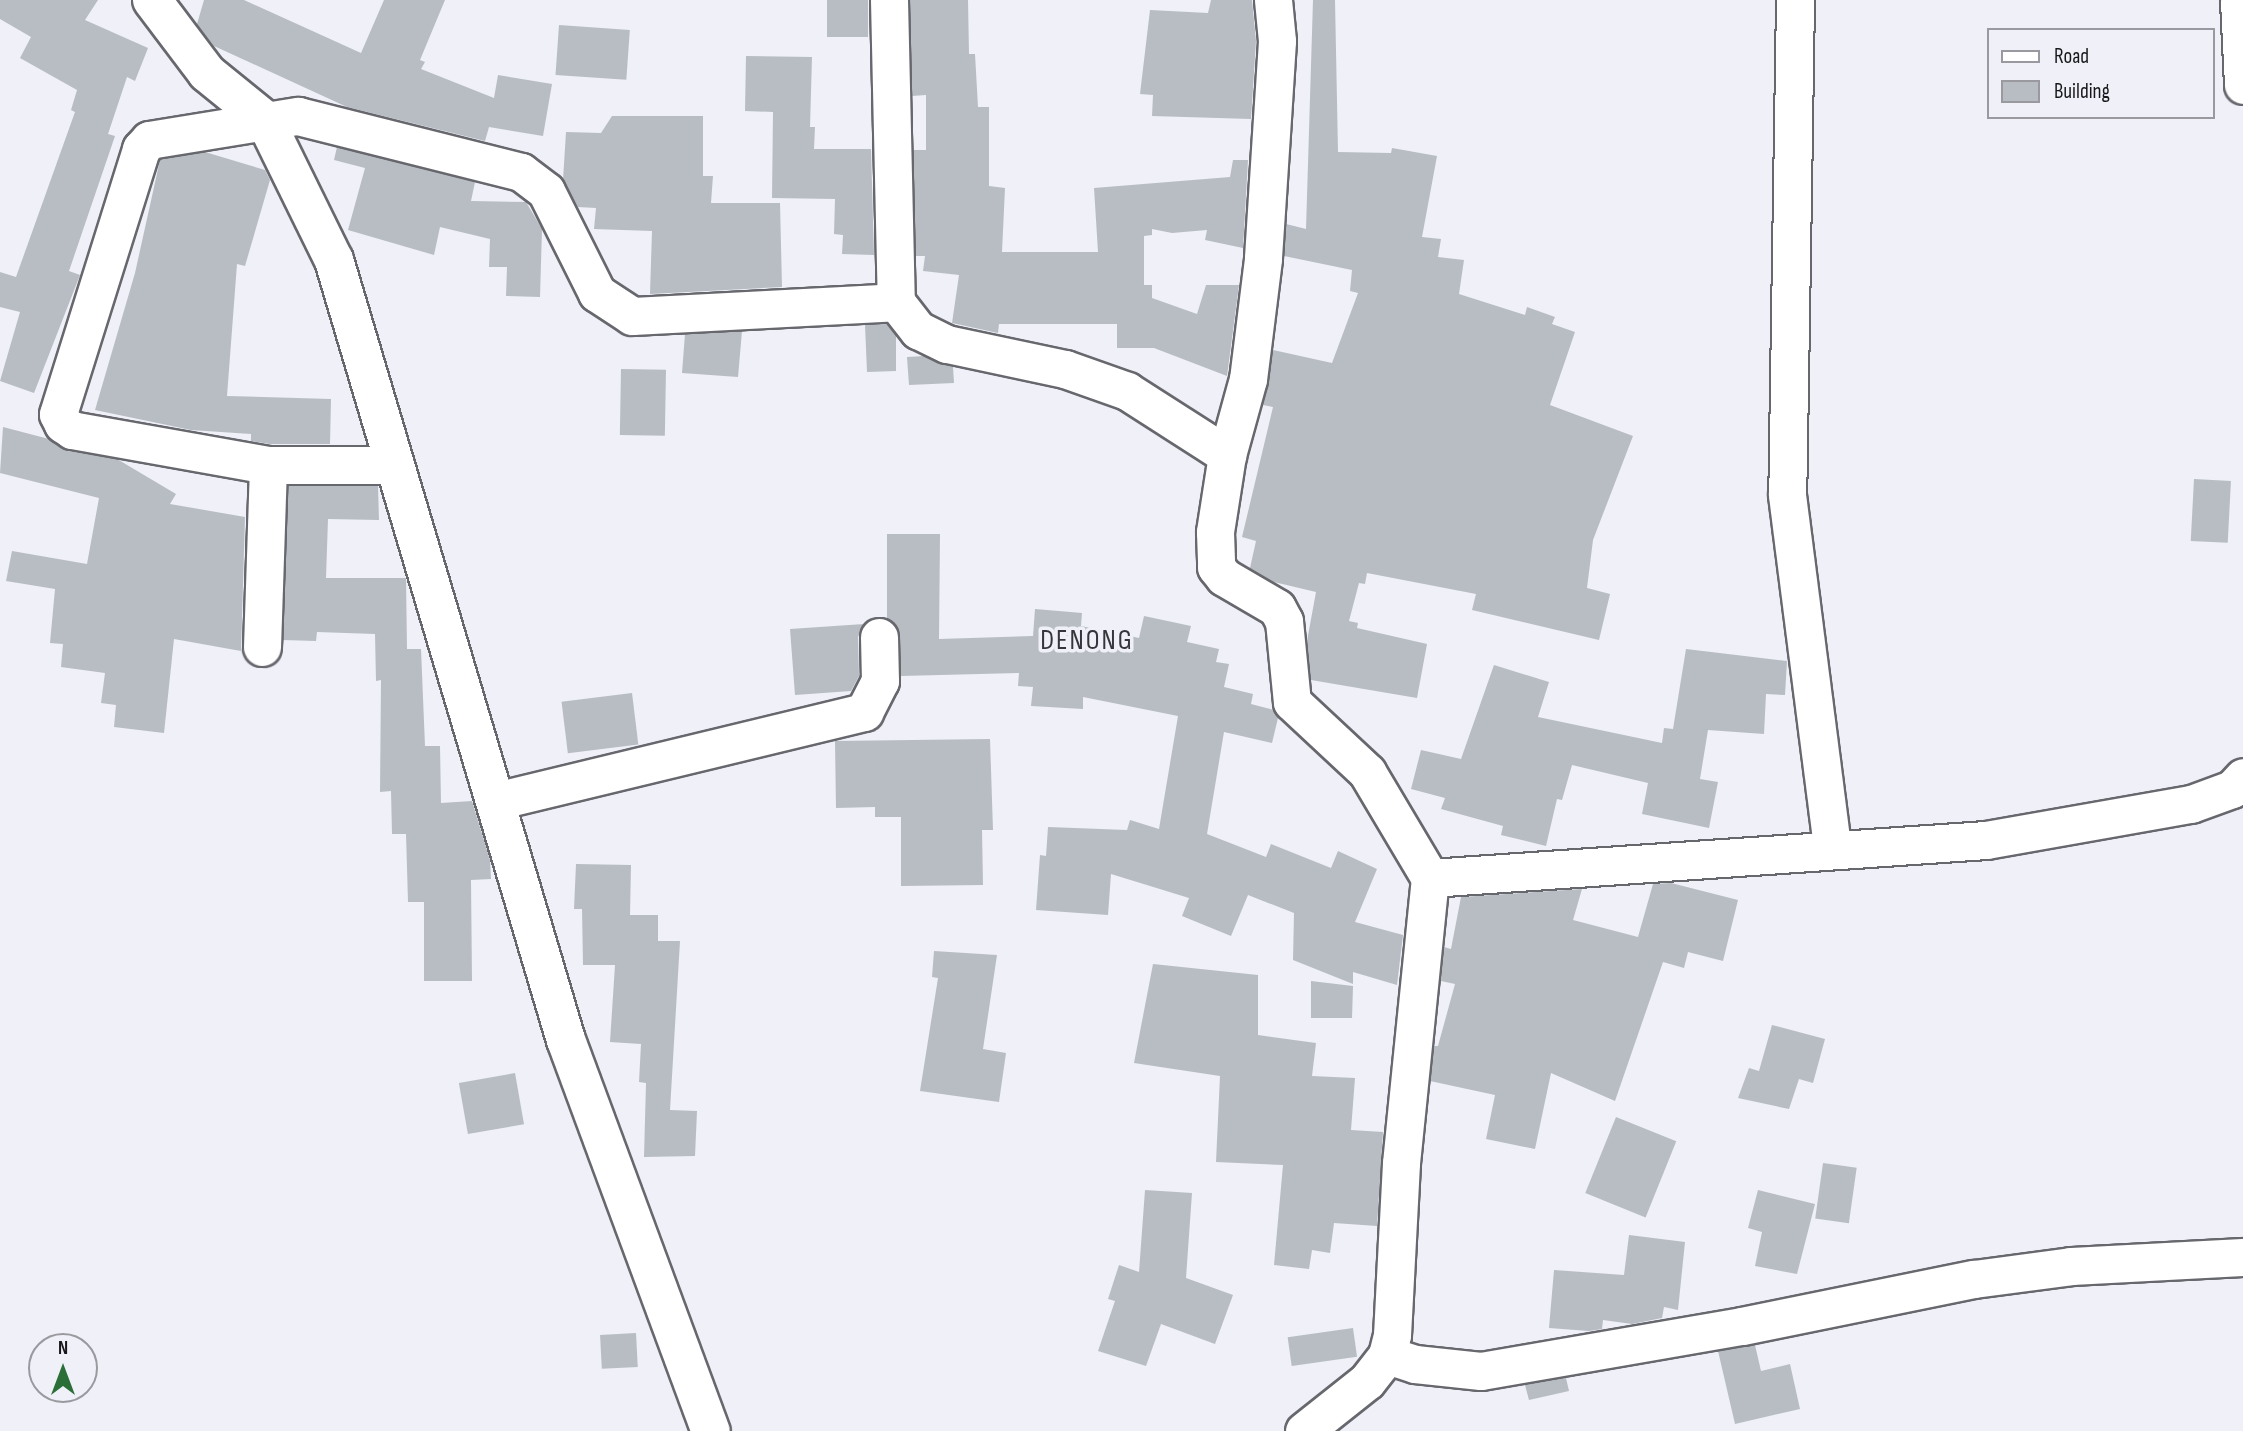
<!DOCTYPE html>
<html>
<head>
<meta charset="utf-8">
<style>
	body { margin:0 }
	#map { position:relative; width:2243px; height:1431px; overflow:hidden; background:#eff0f8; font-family:"Sofia Sans Condensed",sans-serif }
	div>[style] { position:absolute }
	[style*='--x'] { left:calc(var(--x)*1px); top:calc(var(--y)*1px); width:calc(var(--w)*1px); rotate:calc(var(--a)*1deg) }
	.building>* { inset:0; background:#b8bdc3; transform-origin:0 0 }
	.roads { filter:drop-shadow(2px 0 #67676e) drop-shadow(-2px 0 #67676e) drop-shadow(0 2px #67676e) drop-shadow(0 -2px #67676e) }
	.minor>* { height:37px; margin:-18.5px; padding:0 18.5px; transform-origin:18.5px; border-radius:18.5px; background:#fff }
	.tertiary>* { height:38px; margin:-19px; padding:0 19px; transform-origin:19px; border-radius:19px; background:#fff }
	span { translate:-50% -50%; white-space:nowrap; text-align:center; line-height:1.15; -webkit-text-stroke:7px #eff0f8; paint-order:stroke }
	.quarter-label { font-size:28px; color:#35353b; letter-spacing:2px }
	.legend { position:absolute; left:1987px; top:28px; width:228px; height:91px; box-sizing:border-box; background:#eff0f8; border:2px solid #99999f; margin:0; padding:9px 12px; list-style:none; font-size:21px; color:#17171a }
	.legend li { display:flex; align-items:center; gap:14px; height:35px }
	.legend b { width:35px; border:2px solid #99999f }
	.north { position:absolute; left:28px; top:1333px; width:70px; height:70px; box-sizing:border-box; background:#eff0f8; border:2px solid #99999f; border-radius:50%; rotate:0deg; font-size:19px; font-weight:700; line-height:28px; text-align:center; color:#17171a }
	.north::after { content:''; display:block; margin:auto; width:24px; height:32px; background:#2b6e38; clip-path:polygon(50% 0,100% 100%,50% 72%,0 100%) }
</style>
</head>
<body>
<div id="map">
	<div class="building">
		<i style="clip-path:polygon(0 0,98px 0,85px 20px,148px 48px,135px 81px,127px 77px,108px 134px,115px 136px,69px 271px,80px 275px,34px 393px,0 381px,20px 312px,0 307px,0 272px,16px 277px,75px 112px,71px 110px,77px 90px,20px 58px,31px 37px,0 19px)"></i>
		<i style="clip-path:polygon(204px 0,244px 0,361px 53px,384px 0,445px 0,420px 60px,425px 62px,421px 69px,494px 98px,498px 75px,552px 84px,543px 136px,489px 127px,485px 141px,347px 107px,214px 46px,197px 24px)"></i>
		<i style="left:827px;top:0;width:41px;height:37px"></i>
		<i style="clip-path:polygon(910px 0,968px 0,969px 54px,975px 54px,978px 107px,989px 107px,989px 186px,1005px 188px,1002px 252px,1098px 252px,1094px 188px,1230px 177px,1233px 160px,1248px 160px,1243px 248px,1205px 240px,1207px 230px,1172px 233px,1152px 229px,1152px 235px,1144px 236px,1144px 285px,1152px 285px,1152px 298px,1197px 314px,1206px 285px,1239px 285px,1227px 376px,1154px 348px,1117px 348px,1117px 324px,999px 324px,998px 333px,952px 323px,959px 275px,923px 271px,925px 256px,916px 256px,913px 150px,926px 150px,926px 95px,912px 96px)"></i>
		<i style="clip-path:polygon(1211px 0,1252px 0,1256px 41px,1251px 119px,1152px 116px,1153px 95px,1140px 94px,1150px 10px,1208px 13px)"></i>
		<i style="clip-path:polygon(1313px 0,1335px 0,1338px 152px,1391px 153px,1392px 148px,1437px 156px,1422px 237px,1441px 239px,1438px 257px,1464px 260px,1459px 294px,1525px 315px,1527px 307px,1555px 317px,1552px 324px,1575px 332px,1550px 405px,1633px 436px,1593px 540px,1587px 588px,1610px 594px,1599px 640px,1472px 610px,1476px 594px,1367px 573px,1365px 584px,1359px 583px,1349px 621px,1358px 623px,1357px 628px,1427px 644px,1417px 698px,1311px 680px,1307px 641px,1316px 592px,1274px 582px,1250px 568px,1256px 541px,1242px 537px,1273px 407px,1263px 405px,1273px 350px,1332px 363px,1358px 293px,1350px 291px,1352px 270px,1284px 256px,1286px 224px,1306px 229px)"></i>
		<i style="left:559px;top:25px;width:71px;height:50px;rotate:4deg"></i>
		<i style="clip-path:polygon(746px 56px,812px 57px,810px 127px,815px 127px,814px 149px,871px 149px,874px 255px,842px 254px,843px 235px,834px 234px,835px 199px,772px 198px,773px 112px,745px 111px)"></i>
		<i style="clip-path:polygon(612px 116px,703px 116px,703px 176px,713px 176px,711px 203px,780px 203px,782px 287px,650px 294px,652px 231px,594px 229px,596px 208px,578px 207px,563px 180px,566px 132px,601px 133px)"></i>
		<i style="clip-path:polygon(337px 147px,475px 182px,471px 201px,526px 202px,542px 229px,540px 297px,506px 296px,507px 267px,489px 267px,490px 239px,440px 227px,434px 255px,348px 230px,365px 168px,334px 160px)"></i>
		<i style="clip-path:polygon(205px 152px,265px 170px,270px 180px,245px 266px,237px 264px,227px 396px,331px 399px,330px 444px,270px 444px,251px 441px,251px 434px,191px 430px,95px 410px,135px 273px,160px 160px)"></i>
		<i style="clip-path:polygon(886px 324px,896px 335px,896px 371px,867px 372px,865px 325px)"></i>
		<i style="clip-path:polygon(742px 331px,738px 377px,682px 373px,685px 334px)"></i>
		<i style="clip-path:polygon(924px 356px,953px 367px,954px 383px,909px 385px,907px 357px)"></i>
		<i style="left:621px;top:369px;width:45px;height:66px;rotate:1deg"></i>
		<i style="clip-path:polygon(3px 427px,49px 439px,68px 451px,117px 459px,176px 494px,170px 504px,245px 517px,241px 651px,174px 639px,164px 733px,114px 727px,116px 705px,101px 703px,105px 673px,61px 667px,63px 644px,50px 643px,55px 589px,6px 581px,12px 551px,87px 564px,99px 498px,0 473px)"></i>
		<i style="left:2194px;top:479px;width:37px;height:62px;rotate:3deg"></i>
		<i style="clip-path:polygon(288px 486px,378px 486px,379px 520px,328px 519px,326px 578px,406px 578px,407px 649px,421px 649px,425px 746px,440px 746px,441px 803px,472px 801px,490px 860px,491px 879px,471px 880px,472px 981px,424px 981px,424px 902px,408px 902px,406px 834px,392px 834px,391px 791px,380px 792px,381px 680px,376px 681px,375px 634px,317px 632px,316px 641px,283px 640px)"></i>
		<i style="clip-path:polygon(887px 534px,940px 534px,939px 639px,1033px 636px,1035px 609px,1082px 613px,1081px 626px,1139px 638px,1144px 616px,1191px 626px,1187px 642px,1219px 649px,1216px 662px,1229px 664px,1224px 687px,1253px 694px,1251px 704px,1274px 710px,1278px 718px,1272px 743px,1224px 732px,1207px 834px,1266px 857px,1271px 844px,1331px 868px,1338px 851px,1377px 869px,1355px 922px,1403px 935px,1397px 985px,1353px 972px,1353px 984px,1293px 960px,1294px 913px,1248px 895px,1231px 936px,1182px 916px,1189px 898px,1111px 874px,1108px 915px,1036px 910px,1040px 855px,1046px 856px,1048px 827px,1127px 830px,1130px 820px,1159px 829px,1178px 716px,1083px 697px,1083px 709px,1031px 706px,1033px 687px,1018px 686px,1019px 673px,901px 676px,900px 636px,887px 618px)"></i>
		<i style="clip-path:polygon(864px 624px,858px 637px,859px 676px,851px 691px,795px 695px,790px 629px)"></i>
		<i style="clip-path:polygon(1686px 649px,1787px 661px,1785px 695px,1766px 694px,1764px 734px,1708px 730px,1700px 779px,1718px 782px,1709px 828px,1642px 814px,1648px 783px,1572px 765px,1562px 800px,1557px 799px,1546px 846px,1501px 835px,1503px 826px,1441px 809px,1445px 798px,1411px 789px,1421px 750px,1461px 759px,1494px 665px,1549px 682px,1538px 717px,1662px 743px,1664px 728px,1673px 729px)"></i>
		<i style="left:632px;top:693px;width:52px;height:71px;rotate:83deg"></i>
		<i style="clip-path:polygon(990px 739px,993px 830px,982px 830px,983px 885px,901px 886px,901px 817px,875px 817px,875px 807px,836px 808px,835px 741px)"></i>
		<i style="clip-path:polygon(576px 864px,631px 865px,630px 915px,658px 915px,658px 941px,680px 941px,670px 1110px,697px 1111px,695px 1156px,644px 1157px,646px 1083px,639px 1082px,641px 1044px,610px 1042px,615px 965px,583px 965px,582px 909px,574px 909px)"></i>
		<i style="clip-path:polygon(1671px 883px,1738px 900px,1723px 961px,1688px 952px,1684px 968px,1663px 962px,1615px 1101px,1551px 1073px,1535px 1149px,1486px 1139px,1495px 1095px,1430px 1081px,1434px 1046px,1438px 1046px,1455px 984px,1441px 981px,1444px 947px,1451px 949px,1461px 897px,1582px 889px,1573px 920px,1638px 937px,1653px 884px)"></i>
		<i style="clip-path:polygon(934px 951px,997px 955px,983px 1049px,1006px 1053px,999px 1102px,920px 1091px,938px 978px,932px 977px)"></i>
		<i style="clip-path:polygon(1153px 964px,1258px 975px,1258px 1035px,1316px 1043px,1312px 1076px,1355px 1078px,1351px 1130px,1383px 1132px,1377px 1226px,1334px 1223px,1330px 1253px,1312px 1250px,1309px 1269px,1274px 1265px,1283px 1165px,1216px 1162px,1220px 1076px,1134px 1063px)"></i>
		<i style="clip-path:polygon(1311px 981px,1353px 986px,1352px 1018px,1311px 1018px)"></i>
		<i style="clip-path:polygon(1772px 1025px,1825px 1039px,1813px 1083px,1799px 1079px,1789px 1109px,1738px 1098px,1749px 1068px,1759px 1071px)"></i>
		<i style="left:515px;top:1073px;width:52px;height:57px;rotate:80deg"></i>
		<i style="left:1616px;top:1117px;width:65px;height:82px;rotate:22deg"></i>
		<i style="left:1823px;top:1163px;width:34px;height:56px;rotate:8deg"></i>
		<i style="clip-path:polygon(1145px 1190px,1192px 1193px,1186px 1278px,1233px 1295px,1215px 1344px,1161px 1324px,1146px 1366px,1098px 1351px,1115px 1301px,1108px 1299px,1119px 1265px,1139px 1272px)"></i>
		<i style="clip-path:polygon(1758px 1190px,1815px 1204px,1797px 1274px,1755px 1266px,1762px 1232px,1748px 1228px)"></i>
		<i style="clip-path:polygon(1629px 1235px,1685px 1242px,1678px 1310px,1664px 1307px,1662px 1318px,1632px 1324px,1603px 1320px,1602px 1329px,1589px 1331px,1549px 1328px,1554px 1270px,1624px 1275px)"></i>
		<i style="left:1353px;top:1328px;width:29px;height:66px;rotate:82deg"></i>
		<i style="left:636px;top:1333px;width:34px;height:36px;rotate:87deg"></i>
		<i style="clip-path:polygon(1755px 1345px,1761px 1371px,1790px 1364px,1800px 1409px,1735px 1424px,1718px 1351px)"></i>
		<i style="clip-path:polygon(1566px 1378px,1569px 1391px,1529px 1400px,1525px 1385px)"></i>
	</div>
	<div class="roads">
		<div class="minor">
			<i style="--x:889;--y:0;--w:302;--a:88.7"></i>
			<i style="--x:896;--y:302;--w:36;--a:52"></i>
			<i style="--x:918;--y:330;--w:32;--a:26"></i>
			<i style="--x:947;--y:344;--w:121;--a:12"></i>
			<i style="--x:1065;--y:369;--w:66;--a:19.5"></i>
			<i style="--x:1127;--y:391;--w:119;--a:32.6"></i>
			<i style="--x:1273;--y:0;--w:41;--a:84.4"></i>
			<i style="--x:1277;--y:41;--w:218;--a:93.7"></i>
			<i style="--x:1263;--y:259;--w:121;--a:97.1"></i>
			<i style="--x:1248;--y:379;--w:79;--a:105.4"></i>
			<i style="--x:1227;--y:455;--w:78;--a:98.9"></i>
			<i style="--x:1215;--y:532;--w:35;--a:88"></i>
			<i style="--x:1216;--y:567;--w:13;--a:51"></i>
			<i style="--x:1224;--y:577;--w:61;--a:30.3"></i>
			<i style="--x:1277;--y:608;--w:15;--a:62"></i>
			<i style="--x:1284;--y:621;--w:81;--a:84.4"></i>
			<i style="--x:1292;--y:702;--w:103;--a:43"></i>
			<i style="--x:1367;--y:772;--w:123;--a:59.3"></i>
			<i style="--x:1430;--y:878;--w:557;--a:-3.91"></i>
			<i style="--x:1986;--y:840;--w:208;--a:-10"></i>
			<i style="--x:2191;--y:804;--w:44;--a:-20.1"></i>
			<i style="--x:2232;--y:789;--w:16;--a:-47"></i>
			<i style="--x:1795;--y:0;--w:495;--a:90.9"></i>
			<i style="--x:1787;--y:495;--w:355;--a:82.7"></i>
			<i style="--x:2239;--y:0;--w:85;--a:87.3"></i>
			<i style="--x:395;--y:465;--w:127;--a:180"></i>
			<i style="--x:268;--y:465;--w:199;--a:-169.9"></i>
			<i style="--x:72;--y:430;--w:11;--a:-146"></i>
			<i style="--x:63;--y:424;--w:11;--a:-117"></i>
			<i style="--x:58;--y:414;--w:278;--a:-72.6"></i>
			<i style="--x:141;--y:149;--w:12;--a:-48"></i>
			<i style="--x:149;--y:140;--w:151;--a:-9.2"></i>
			<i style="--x:298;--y:116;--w:230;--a:14.1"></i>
			<i style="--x:521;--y:172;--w:31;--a:37"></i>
			<i style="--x:546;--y:191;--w:114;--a:63.4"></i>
			<i style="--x:597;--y:293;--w:42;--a:33.3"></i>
			<i style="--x:632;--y:316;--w:264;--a:-3"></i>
			<i style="--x:262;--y:647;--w:182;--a:-88.1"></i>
			<i style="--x:496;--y:801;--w:379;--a:-13.6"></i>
			<i style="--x:864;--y:712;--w:35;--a:-63"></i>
			<i style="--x:880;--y:681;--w:44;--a:-91.3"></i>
			<i style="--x:1387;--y:1355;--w:29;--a:18"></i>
			<i style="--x:1415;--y:1364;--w:66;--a:6.1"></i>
			<i style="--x:1481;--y:1371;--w:265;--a:-9.8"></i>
			<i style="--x:1742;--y:1326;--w:237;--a:-11.5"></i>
			<i style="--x:1974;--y:1279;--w:98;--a:-7.6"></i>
			<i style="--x:2071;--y:1266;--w:172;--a:-3"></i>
			<i style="--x:1304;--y:1431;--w:80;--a:-38.4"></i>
			<i style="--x:1367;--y:1381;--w:33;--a:-52"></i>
			<i style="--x:1387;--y:1355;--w:21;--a:-76"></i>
			<i style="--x:1392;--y:1335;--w:172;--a:-87"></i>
			<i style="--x:1401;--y:1163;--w:286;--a:-84.2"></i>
		</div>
		<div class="tertiary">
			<i style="--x:152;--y:0;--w:91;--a:53"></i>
			<i style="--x:207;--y:73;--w:75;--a:39"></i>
			<i style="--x:265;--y:120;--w:156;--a:63.8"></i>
			<i style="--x:334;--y:260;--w:814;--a:73.44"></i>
			<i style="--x:566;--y:1040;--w:417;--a:69.7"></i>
		</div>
	</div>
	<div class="quarter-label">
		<span style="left:1087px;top:641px">DENONG</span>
	</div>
	<ul class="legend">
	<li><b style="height:9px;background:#fff"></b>Road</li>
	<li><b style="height:19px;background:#b8bdc3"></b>Building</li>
	</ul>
	<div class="north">N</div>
</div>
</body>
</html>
